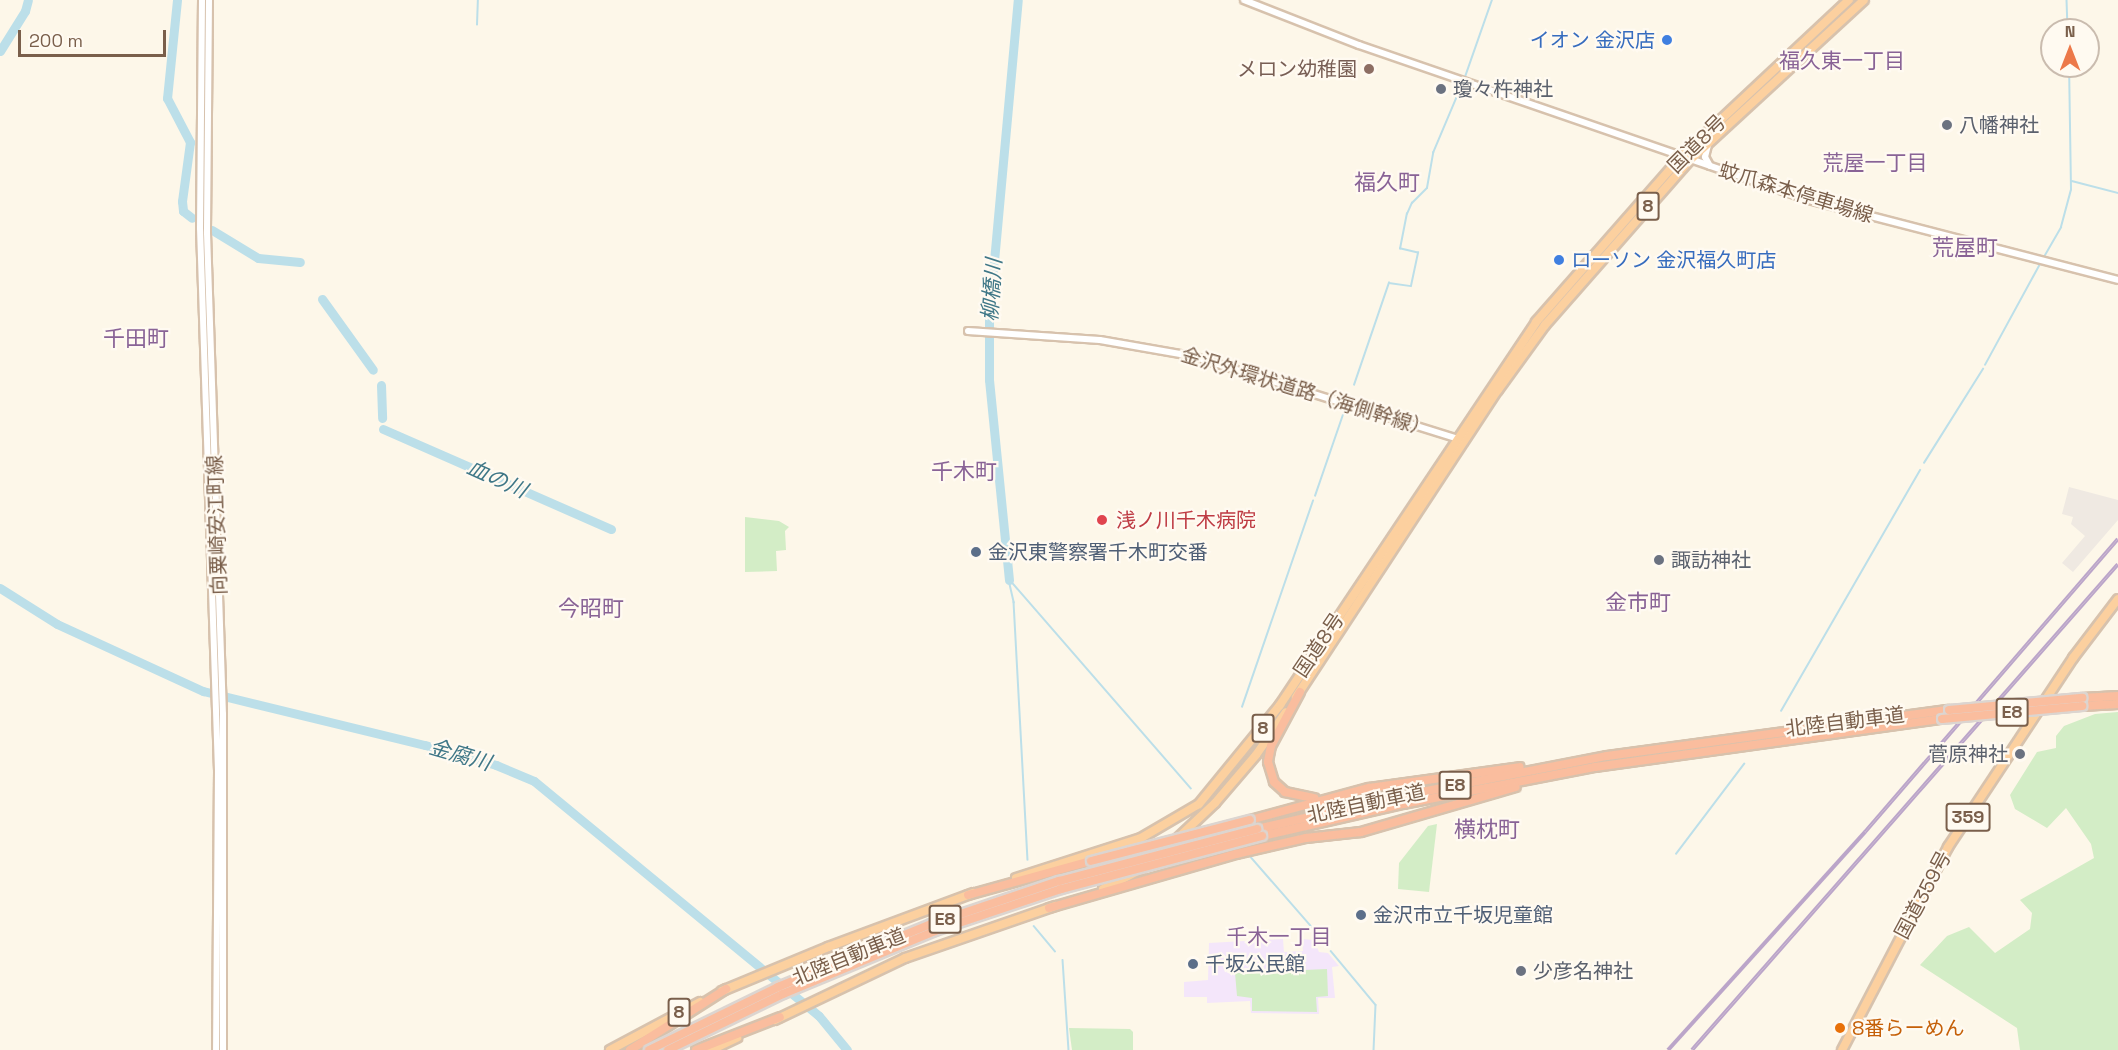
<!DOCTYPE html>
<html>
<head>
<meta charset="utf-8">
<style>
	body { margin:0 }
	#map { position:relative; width:2118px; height:1050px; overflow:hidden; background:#fdf7e9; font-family:"Space Grotesk","Noto Sans JP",sans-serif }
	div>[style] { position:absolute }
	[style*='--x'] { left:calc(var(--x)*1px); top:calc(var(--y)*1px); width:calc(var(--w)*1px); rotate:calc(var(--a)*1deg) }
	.industrial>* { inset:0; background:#efe9e2 }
	.education>* { inset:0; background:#f4e6fa }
	.green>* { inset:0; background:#d3edc6 }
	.stream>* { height:1.5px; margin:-0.75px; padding:0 0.75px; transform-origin:0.75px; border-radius:0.75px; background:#bcdfe9 }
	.river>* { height:9px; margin:-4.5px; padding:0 4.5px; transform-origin:4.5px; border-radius:4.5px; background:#bcdfe9 }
	.roads { filter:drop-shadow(2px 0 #d7c2ad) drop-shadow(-2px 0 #d7c2ad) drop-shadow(0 2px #d7c2ad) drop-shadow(0 -2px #d7c2ad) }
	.secondary>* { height:6px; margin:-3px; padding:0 3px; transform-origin:3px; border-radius:3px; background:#fff }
	.trunk>* { height:8px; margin:-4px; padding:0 4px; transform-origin:4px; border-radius:4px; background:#fcd09f }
	.motorway>* { height:8px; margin:-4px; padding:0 4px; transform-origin:4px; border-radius:4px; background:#fabd9e }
	.rail>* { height:4px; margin-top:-2px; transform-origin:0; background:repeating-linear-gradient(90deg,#fffaf1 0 4.5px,#bba5c9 0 9px); box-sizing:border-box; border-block:2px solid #bba5c9 }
	.bridges { filter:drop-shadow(2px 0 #dcd5d0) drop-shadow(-2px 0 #dcd5d0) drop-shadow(0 2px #dcd5d0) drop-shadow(0 -2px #dcd5d0) }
	.motorway-bridge>* { height:8px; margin:-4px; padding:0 4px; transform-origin:4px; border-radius:4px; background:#fabd9e }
	.dots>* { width:16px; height:16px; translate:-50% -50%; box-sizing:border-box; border:3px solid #fffaf1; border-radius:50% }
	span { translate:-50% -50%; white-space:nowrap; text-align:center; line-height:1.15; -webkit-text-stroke:4.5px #fffaf1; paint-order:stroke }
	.shield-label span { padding:2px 4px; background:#fffaf1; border:2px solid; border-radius:4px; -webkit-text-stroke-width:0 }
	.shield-label { font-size:18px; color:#7a5f4b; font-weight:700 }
	.shop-label { font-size:20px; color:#366cbe }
	.right { translate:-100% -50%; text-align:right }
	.left { translate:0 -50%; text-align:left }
	.education-label { font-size:20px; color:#785e54 }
	.worship-label { font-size:20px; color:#5b616d }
	.street-label { font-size:20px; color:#7a5f4b }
	.health-label { font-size:20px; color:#be3a42 }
	.service-label { font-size:20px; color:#4e5e75 }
	.food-label { font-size:20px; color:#c56008 }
	.neighbourhood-label { font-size:21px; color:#896396 }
	.water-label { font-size:21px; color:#3f7787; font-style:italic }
	.quarter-label { font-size:22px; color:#896396 }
	.north { position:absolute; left:2040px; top:18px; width:60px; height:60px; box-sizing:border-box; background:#fffaf1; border:2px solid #cabcaf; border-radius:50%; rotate:0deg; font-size:16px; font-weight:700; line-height:24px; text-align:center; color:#7a5f4b }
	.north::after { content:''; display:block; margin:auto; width:21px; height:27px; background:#ec794a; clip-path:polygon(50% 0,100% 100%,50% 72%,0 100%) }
	.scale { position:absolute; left:18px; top:30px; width:148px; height:27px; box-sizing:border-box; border:3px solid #7a5f4b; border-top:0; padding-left:8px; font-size:18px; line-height:21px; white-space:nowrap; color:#7a5f4b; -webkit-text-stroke:4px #fffaf1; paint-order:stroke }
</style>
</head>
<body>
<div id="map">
	<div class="industrial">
		<i style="clip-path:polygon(2069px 487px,2118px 500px,2118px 520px,2073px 572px,2062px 563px,2085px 536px,2071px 524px,2073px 517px,2062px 514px)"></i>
	</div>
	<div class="education">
		<i style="clip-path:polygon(1283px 939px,1284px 952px,1303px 951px,1302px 939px,1314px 940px,1319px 952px,1328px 953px,1339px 966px,1332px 967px,1335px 998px,1318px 998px,1319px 1014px,1251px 1013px,1250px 1001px,1207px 1003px,1207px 997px,1184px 997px,1184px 982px,1208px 980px,1209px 943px)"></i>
	</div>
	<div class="green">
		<i style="clip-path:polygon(745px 517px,779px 521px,789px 527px,785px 531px,786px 550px,776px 551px,777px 571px,745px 572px)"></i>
		<i style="clip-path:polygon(2118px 712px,2118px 1050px,2020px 1050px,2017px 1028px,1920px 965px,1947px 936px,1969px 927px,1995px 953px,2030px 929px,2032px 913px,2020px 900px,2094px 858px,2091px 844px,2066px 808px,2047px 828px,2015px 809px,2010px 795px,2037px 752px,2056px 748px,2056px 736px,2064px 726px,2095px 714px)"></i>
		<i style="clip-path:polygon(1437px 824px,1429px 892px,1398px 889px,1399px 863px,1428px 826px)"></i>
		<i style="clip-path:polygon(1327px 969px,1328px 996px,1316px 997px,1317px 1012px,1252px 1011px,1252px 998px,1237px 996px,1235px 973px)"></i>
		<i style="clip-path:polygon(1069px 1028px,1130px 1029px,1133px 1032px,1133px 1050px,1072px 1050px)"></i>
	</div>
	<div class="stream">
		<i style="--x:2067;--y:0;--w:30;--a:88"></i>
		<i style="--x:477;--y:25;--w:25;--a:-88"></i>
		<i style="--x:1465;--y:77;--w:82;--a:-70.7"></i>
		<i style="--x:2072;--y:181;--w:48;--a:14.6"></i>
		<i style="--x:2044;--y:257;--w:34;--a:-60"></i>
		<i style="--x:2061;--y:227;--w:38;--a:-75"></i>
		<i style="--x:2071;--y:190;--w:124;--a:-90.9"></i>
		<i style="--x:1985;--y:365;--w:115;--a:-61.4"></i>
		<i style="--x:1354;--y:385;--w:108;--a:-71.1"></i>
		<i style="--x:1389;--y:283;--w:22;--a:8"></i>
		<i style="--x:1411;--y:286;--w:34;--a:-78"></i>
		<i style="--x:1418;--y:253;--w:18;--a:-167"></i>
		<i style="--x:1400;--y:249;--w:36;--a:-79"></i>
		<i style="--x:1407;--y:214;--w:12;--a:-66"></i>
		<i style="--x:1412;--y:203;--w:21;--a:-45"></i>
		<i style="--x:1427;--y:188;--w:36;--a:-80"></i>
		<i style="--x:1433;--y:153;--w:69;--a:-67.1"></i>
		<i style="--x:1924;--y:463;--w:111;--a:-57.9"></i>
		<i style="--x:1315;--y:496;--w:89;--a:-71"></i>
		<i style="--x:1009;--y:580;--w:23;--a:77"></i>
		<i style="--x:1014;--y:602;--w:258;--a:86.9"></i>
		<i style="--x:1010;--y:580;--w:276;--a:49"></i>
		<i style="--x:1242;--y:707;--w:218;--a:-71"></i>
		<i style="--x:1781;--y:711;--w:278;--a:-60"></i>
		<i style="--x:1676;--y:854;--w:113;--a:-52.9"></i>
		<i style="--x:1250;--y:856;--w:105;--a:48.9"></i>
		<i style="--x:1034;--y:926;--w:33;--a:50"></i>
		<i style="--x:1331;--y:951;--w:70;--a:50.2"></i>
		<i style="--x:1376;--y:1005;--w:45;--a:92.5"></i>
		<i style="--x:1063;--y:960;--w:90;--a:86.2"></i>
	</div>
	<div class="river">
		<i style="--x:177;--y:0;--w:99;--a:95.8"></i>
		<i style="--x:167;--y:98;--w:50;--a:62.4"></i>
		<i style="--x:190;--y:142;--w:60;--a:97.7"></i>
		<i style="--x:182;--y:201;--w:10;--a:84"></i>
		<i style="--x:183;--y:211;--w:11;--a:38"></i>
		<i style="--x:0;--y:51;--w:47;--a:-58"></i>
		<i style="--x:25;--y:11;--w:11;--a:-75"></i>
		<i style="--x:212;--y:230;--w:54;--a:31.3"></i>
		<i style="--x:258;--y:258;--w:42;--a:5.4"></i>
		<i style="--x:322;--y:299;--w:87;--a:54.3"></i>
		<i style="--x:381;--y:385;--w:33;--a:88"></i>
		<i style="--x:383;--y:429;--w:249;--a:23.7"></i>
		<i style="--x:1009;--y:580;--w:201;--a:-95.7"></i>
		<i style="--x:989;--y:380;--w:64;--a:-90"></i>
		<i style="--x:989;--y:316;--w:317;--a:-84.8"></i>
		<i style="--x:0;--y:588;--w:67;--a:32.3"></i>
		<i style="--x:57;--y:624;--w:161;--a:24.7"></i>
		<i style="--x:203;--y:691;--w:228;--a:13.7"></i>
		<i style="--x:425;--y:745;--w:74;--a:15.7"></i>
		<i style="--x:496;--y:765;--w:41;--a:22.8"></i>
		<i style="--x:534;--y:781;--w:369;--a:39.5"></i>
		<i style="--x:819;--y:1016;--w:44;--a:50.5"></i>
	</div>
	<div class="roads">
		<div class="secondary">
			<i style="--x:202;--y:0;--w:228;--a:90.5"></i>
			<i style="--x:200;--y:228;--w:543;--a:88.1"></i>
			<i style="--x:218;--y:771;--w:279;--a:90.4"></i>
			<i style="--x:209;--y:0;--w:233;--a:90.5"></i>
			<i style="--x:207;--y:233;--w:481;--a:88.1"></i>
			<i style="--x:223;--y:714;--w:336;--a:90"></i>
			<i style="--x:1244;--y:0;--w:123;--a:21.4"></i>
			<i style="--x:1359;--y:45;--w:472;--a:19"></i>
			<i style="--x:1805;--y:199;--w:323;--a:14.5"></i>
			<i style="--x:1708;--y:145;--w:12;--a:104"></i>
			<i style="--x:1705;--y:157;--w:10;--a:61"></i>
			<i style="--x:968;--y:331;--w:132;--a:3.9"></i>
			<i style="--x:1100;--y:340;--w:93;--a:9.9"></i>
			<i style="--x:1192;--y:356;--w:282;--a:17.3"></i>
		</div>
		<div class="trunk">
			<i style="--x:1296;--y:697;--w:367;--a:-56.7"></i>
			<i style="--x:1498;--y:390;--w:80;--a:-54.1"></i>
			<i style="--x:1545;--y:325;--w:220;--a:-48.7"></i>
			<i style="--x:1690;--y:160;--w:236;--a:-42.6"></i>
			<i style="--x:1162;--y:853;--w:73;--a:-43.3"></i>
			<i style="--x:1215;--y:803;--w:63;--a:-49.5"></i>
			<i style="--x:1256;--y:755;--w:52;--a:-55.1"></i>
			<i style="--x:1016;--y:878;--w:131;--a:-17.7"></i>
			<i style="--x:1141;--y:838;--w:67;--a:-30.4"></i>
			<i style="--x:1199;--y:804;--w:128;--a:-50.7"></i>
			<i style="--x:1280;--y:705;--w:461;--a:-56.2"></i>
			<i style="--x:1536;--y:322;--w:220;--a:-48.7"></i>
			<i style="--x:1681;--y:157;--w:230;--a:-43.1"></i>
			<i style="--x:1103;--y:889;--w:42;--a:-27.2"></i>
			<i style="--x:722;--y:991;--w:115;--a:-22.5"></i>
			<i style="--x:828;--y:947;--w:155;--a:-20.4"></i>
			<i style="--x:775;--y:1020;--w:144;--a:-25.5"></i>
			<i style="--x:905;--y:958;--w:159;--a:-19.1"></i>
			<i style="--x:610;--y:1050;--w:102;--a:-28.1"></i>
			<i style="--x:711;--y:1050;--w:29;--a:-25"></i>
			<i style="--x:1842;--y:1050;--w:229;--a:-62.4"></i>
			<i style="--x:1948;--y:847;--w:227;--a:-56.5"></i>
			<i style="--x:2073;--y:658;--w:74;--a:-52.7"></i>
		</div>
		<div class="motorway">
			<i style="--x:1300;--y:692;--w:61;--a:118.2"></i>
			<i style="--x:1271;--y:746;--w:16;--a:101"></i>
			<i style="--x:1268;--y:762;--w:21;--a:73"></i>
			<i style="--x:1274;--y:782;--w:15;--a:42"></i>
			<i style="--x:1285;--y:792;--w:30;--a:12"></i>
			<i style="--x:2082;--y:698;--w:36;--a:-3"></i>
			<i style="--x:2082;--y:706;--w:36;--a:-3"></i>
			<i style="--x:1250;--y:820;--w:123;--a:-15.1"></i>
			<i style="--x:1369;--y:788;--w:152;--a:-7.9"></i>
			<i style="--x:1257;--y:829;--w:148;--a:-12.9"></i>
			<i style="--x:1401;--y:796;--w:210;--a:-11"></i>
			<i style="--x:1607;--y:756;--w:345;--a:-7.7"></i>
			<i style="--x:1262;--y:836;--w:145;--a:-12.8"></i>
			<i style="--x:1403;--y:804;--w:196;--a:-10.9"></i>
			<i style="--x:1595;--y:767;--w:350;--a:-7.9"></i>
			<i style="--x:968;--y:895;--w:128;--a:-15.5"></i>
			<i style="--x:1049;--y:908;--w:195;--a:-16.1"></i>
			<i style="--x:1236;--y:854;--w:72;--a:-12.9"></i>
			<i style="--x:1306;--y:838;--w:55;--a:-6.2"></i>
			<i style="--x:1361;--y:832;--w:161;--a:-16.2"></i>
			<i style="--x:630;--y:1050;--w:114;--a:-32.4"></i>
			<i style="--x:696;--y:1050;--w:90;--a:-21.4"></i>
		</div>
	</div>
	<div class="rail">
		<i style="--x:1668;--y:1050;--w:294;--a:-47.9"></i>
		<i style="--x:1865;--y:832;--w:387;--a:-49.2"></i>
		<i style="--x:1692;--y:1050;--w:646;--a:-48.76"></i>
	</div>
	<div class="bridges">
		<div class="motorway-bridge">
			<i style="--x:1949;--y:710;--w:134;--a:-5.2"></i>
			<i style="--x:1942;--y:719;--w:141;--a:-5.3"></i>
			<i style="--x:1091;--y:861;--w:164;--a:-14.5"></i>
			<i style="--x:649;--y:1050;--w:144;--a:-26"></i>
			<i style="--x:778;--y:987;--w:165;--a:-22.4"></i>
			<i style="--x:931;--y:924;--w:135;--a:-18.6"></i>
			<i style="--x:1059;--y:881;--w:205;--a:-14.7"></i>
			<i style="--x:668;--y:1050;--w:128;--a:-26"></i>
			<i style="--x:783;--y:994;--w:165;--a:-22.5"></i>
			<i style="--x:935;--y:931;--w:133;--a:-18.4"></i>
			<i style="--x:1061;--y:889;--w:208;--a:-14.8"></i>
		</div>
	</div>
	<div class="dots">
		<i style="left:1667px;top:40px;background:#3f7fe0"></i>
		<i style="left:1369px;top:69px;background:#8d6e63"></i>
		<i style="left:1441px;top:89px;background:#6b7280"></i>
		<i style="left:1947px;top:125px;background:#6b7280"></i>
		<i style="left:1559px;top:260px;background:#3f7fe0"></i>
		<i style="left:1102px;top:520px;background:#e0444e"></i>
		<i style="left:976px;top:552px;background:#5c6f8a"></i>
		<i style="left:1659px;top:560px;background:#6b7280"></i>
		<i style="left:2020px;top:754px;background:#6b7280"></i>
		<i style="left:1361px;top:915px;background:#5c6f8a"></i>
		<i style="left:1193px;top:964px;background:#5c6f8a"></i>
		<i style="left:1521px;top:971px;background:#6b7280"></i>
		<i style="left:1840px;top:1028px;background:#e8710a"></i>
	</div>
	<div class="shield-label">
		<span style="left:1648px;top:206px">8</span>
		<span style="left:2012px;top:712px">E8</span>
		<span style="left:1263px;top:728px">8</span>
		<span style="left:1455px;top:785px">E8</span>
		<span style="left:1968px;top:817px">359</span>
		<span style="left:945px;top:919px">E8</span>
		<span style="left:679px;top:1012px">8</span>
	</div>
	<div class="shop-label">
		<span class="right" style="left:1655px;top:40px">イオン 金沢店</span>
		<span class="left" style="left:1571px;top:260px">ローソン 金沢福久町店</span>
	</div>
	<div class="education-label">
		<span class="right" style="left:1357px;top:69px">メロン幼稚園</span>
	</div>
	<div class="worship-label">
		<span class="left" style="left:1453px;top:89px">瓊々杵神社</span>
		<span class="left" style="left:1959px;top:125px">八幡神社</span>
		<span class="left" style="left:1671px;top:560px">諏訪神社</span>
		<span class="right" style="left:2008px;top:754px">菅原神社</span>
		<span class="left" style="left:1533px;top:971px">少彦名神社</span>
	</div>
	<div class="street-label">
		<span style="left:1697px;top:144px;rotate:-45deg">国道8号</span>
		<span style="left:1796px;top:193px;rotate:17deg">蚊爪森本停車場線</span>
		<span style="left:1306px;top:392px;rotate:17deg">金沢外環状道路（海側幹線）</span>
		<span style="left:217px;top:525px;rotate:-92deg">向粟崎安江町線</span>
		<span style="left:1319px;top:645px;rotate:-56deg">国道8号</span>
		<span style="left:1845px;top:722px;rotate:-7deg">北陸自動車道</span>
		<span style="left:1366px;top:804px;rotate:-12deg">北陸自動車道</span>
		<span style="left:1923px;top:895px;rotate:-62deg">国道359号</span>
		<span style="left:849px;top:957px;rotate:-22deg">北陸自動車道</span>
	</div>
	<div class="health-label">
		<span class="left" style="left:1116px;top:520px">浅ノ川千木病院</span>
	</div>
	<div class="service-label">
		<span class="left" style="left:988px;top:552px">金沢東警察署千木町交番</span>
		<span class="left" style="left:1373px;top:915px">金沢市立千坂児童館</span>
		<span class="left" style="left:1205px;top:964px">千坂公民館</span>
	</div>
	<div class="food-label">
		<span class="left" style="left:1852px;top:1028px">8番らーめん</span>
	</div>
	<div class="neighbourhood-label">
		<span style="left:1842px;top:61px">福久東一丁目</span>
		<span style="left:1875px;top:163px">荒屋一丁目</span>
		<span style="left:1279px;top:937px">千木一丁目</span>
	</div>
	<div class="water-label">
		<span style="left:992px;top:290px;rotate:-86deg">柳橋川</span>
		<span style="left:497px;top:479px;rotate:24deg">血の川</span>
		<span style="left:460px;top:755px;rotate:16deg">金腐川</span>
	</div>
	<div class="quarter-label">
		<span style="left:1387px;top:183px">福久町</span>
		<span style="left:1965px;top:248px">荒屋町</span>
		<span style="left:136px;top:339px">千田町</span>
		<span style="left:964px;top:472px">千木町</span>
		<span style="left:1638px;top:603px">金市町</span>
		<span style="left:591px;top:609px">今昭町</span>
		<span style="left:1487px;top:830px">横枕町</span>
	</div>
	<div class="north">N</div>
	<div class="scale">200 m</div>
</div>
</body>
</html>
